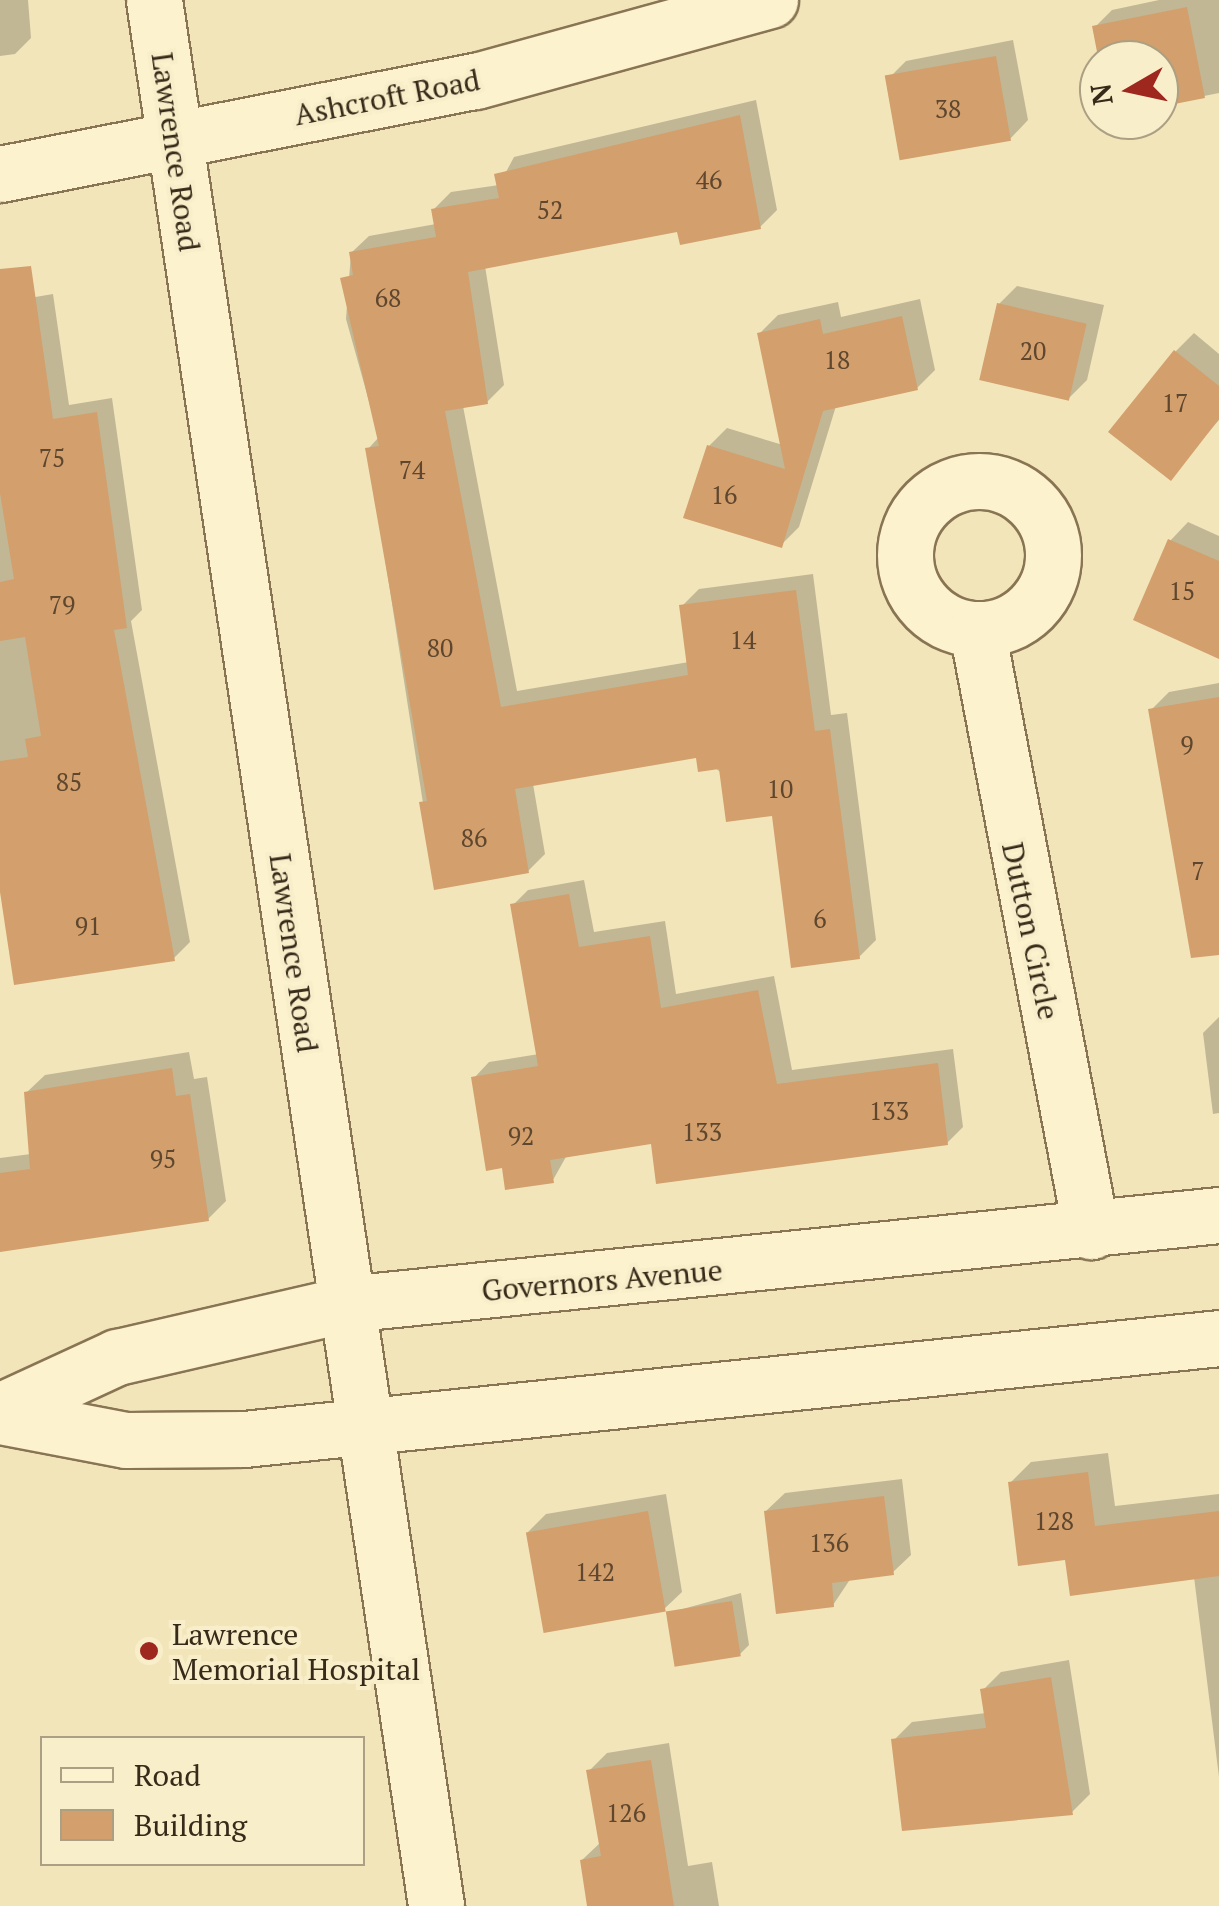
<!DOCTYPE html>
<html>
<head>
<meta charset="utf-8">
<style>
  body { margin:0 }
  #map { position:relative; width:1219px; height:1906px; overflow:hidden; background:#f2e5ba; font-family:"PT Serif",serif }
  div>[style] { position:absolute }
  .shadow>* { inset:0; background:#0003 }
  .building>* { inset:0; background:#d39f6c; transform-origin:0 0 }
  .roads { filter:drop-shadow(2px 0 #897453) drop-shadow(-2px 0 #897453) drop-shadow(0 2px #897453) drop-shadow(0 -2px #897453) }
  .minor>* { height:55px; margin:-27.5px; padding:0 27.5px; transform-origin:27.5px; border-radius:27.5px; background:#fcf2cd }
  .minor>.ring { margin:-27.5px; padding:0; box-sizing:content-box; background:none; border:55px solid #fcf2cd; border-radius:50% }
  .dots>* { width:28px; height:28px; translate:-50% -50%; box-sizing:border-box; border:5px solid #f8efca; border-radius:50% }
  span { translate:-50% -50%; white-space:nowrap; text-align:center; line-height:1.15; -webkit-text-stroke:8px #f8efca; paint-order:stroke }
  .number-label { font-size:25px; color:#5e472e }
  .number-label span { -webkit-text-stroke-width:0 }
  .street-label { font-size:30px; color:#372a19 }
  .poi-label { font-size:30px; color:#372a19 }
  .left { translate:0 -50%; text-align:left }
  .legend { position:absolute; left:40px; top:1736px; width:325px; height:130px; box-sizing:border-box; background:#f8efca; border:2px solid #aba083; margin:0; padding:12px 18px; list-style:none; font-size:30px; color:#372a19 }
  .legend li { display:flex; align-items:center; gap:20px; height:50px }
  .legend b { width:50px; border:2px solid #aba083 }
  .north { position:absolute; left:1079px; top:40px; width:100px; height:100px; box-sizing:border-box; background:#f8efca; border:2px solid #aba083; border-radius:50%; rotate:261deg; font-size:28px; font-weight:700; line-height:40px; text-align:center; color:#372a19 }
  .north::after { content:''; display:block; margin:auto; width:35px; height:45px; background:#9e271e; clip-path:polygon(50% 0,100% 100%,50% 72%,0 100%) }
</style>
</head>
<body>
<div id="map">
  <div class="shadow">
    <div style="clip-path:polygon(0 0,28px 0,31px 38px,15px 54px,0 56px)"></div>
    <div style="clip-path:polygon(1159px 0,1219px 0,1219px 93px,1159px 105px,1159px 60px,1095px 27px,1112px 10px)"></div>
    <div style="clip-path:polygon(1013px 40px,1028px 120px,1010px 139px,888px 79px,906px 61px)"></div>
    <div style="clip-path:polygon(756px 100px,777px 210px,760px 227px,679px 229px,485px 266px,504px 385px,487px 402px,463px 406px,517px 691px,689px 662px,682px 606px,699px 589px,813px 574px,831px 715px,847px 713px,876px 940px,859px 957px,774px 813px,698px 755px,533px 784px,545px 854px,528px 871px,436px 887px,368px 449px,379px 437px,346px 319px,351px 253px,369px 236px,436px 224px,434px 209px,451px 192px,499px 185px,514px 157px)"></div>
    <div style="clip-path:polygon(1017px 286px,1104px 305px,1087px 380px,1069px 398px,999px 304px)"></div>
    <div style="clip-path:polygon(53px 294px,69px 405px,112px 398px,142px 610px,131px 621px,190px 942px,174px 958px,0 864px,0 303px)"></div>
    <div style="clip-path:polygon(920px 299px,935px 370px,917px 388px,836px 406px,799px 527px,781px 545px,709px 446px,727px 428px,783px 445px,759px 334px,778px 315px,838px 302px,841px 317px)"></div>
    <div style="clip-path:polygon(1194px 333px,1219px 354px,1219px 420px,1170px 477px,1176px 351px)"></div>
    <div style="clip-path:polygon(1188px 522px,1219px 536px,1219px 656px,1170px 541px)"></div>
    <div style="clip-path:polygon(1219px 683px,1219px 907px,1151px 710px,1169px 692px)"></div>
    <div style="clip-path:polygon(584px 880px,594px 932px,665px 921px,676px 994px,774px 976px,792px 1070px,953px 1049px,963px 1127px,947px 1143px,653px 1141px,567px 1155px,553px 1180px,504px 1166px,474px 1078px,489px 1062px,539px 1054px,513px 905px,528px 890px)"></div>
    <div style="clip-path:polygon(1219px 1017px,1219px 1113px,1213px 1114px,1203px 1033px)"></div>
    <div style="clip-path:polygon(189px 1052px,194px 1079px,207px 1077px,226px 1201px,208px 1219px,0 1246px,0 1158px,31px 1154px,26px 1093px,45px 1075px)"></div>
    <div style="clip-path:polygon(1108px 1453px,1115px 1506px,1219px 1494px,1219px 1777px,1194px 1577px,1067px 1558px,1011px 1482px,1031px 1462px)"></div>
    <div style="clip-path:polygon(902px 1479px,911px 1555px,892px 1573px,851px 1578px,833px 1605px,766px 1511px,785px 1493px)"></div>
    <div style="clip-path:polygon(666px 1494px,682px 1592px,663px 1610px,528px 1532px,546px 1514px)"></div>
    <div style="clip-path:polygon(741px 1593px,749px 1645px,740px 1654px,668px 1613px)"></div>
    <div style="clip-path:polygon(1069px 1660px,1090px 1794px,1072px 1812px,894px 1740px,912px 1722px,986px 1713px,983px 1690px,1001px 1672px)"></div>
    <div style="clip-path:polygon(669px 1743px,688px 1866px,712px 1862px,719px 1906px,590px 1906px,582px 1860px,601px 1842px,589px 1771px,607px 1753px)"></div>
  </div>
  <div class="building">
    <div style="clip-path:polygon(1187px 7px,1205px 98px,1159px 107px,1159px 60px,1099px 62px,1092px 26px)"></div>
    <div style="left:996px;top:56px;width:86px;height:113px;rotate:80deg"></div>
    <div style="clip-path:polygon(740px 115px,761px 229px,680px 245px,677px 232px,468px 272px,488px 404px,445px 411px,501px 707px,688px 675px,679px 605px,796px 590px,815px 731px,830px 729px,860px 959px,791px 968px,772px 816px,726px 822px,719px 769px,698px 772px,696px 758px,515px 789px,529px 873px,434px 890px,419px 802px,427px 801px,365px 448px,379px 446px,340px 278px,353px 275px,349px 252px,436px 237px,431px 209px,499px 198px,494px 174px)"></div>
    <div style="clip-path:polygon(31px 266px,53px 419px,97px 412px,127px 628px,114px 630px,175px 961px,14px 985px,0 892px,0 761px,28px 757px,25px 739px,41px 736px,25px 637px,0 641px,0 582px,14px 579px,0 493px,0 269px)"></div>
    <div style="left:997px;top:303px;width:92px;height:79px;rotate:13deg"></div>
    <div style="clip-path:polygon(902px 316px,918px 390px,823px 411px,782px 548px,683px 518px,707px 445px,785px 469px,757px 333px,820px 319px,823px 334px)"></div>
    <div style="clip-path:polygon(1174px 350px,1219px 386px,1219px 419px,1171px 481px,1108px 432px)"></div>
    <div style="clip-path:polygon(1168px 539px,1219px 561px,1219px 659px,1133px 620px)"></div>
    <div style="clip-path:polygon(1219px 697px,1219px 955px,1191px 958px,1148px 709px)"></div>
    <div style="clip-path:polygon(569px 894px,579px 947px,650px 936px,661px 1008px,758px 990px,777px 1084px,938px 1063px,948px 1145px,656px 1184px,651px 1144px,550px 1160px,554px 1183px,505px 1190px,502px 1168px,486px 1171px,471px 1077px,538px 1066px,510px 904px)"></div>
    <div style="clip-path:polygon(172px 1068px,176px 1096px,190px 1094px,209px 1221px,0 1252px,0 1173px,30px 1169px,24px 1092px)"></div>
    <div style="clip-path:polygon(1088px 1472px,1095px 1526px,1219px 1511px,1219px 1576px,1070px 1596px,1065px 1560px,1018px 1566px,1008px 1482px)"></div>
    <div style="clip-path:polygon(884px 1496px,894px 1575px,832px 1583px,834px 1607px,776px 1614px,764px 1511px)"></div>
    <div style="left:648px;top:1511px;width:102px;height:124px;rotate:80deg"></div>
    <div style="left:732px;top:1601px;width:56px;height:67px;rotate:81deg"></div>
    <div style="clip-path:polygon(1051px 1677px,1073px 1815px,902px 1831px,891px 1739px,986px 1728px,980px 1689px)"></div>
    <div style="clip-path:polygon(651px 1760px,674px 1906px,587px 1906px,580px 1860px,601px 1856px,586px 1770px)"></div>
  </div>
  <div class="roads">
    <div class="minor">
      <div style="left:154px;top:0;width:1927px;rotate:81.58deg"></div>
      <div style="left:0;top:174px;width:485px;rotate:-11.1deg"></div>
      <div style="left:476px;top:81px;width:305px;rotate:-15.4deg"></div>
      <div class="ring" style="left:905px;top:481px;width:93px;height:93px"></div>
      <div style="left:977px;top:630px;width:612px;rotate:79.26deg"></div>
      <div style="left:0;top:1411px;width:129px;rotate:-24.8deg"></div>
      <div style="left:117px;top:1357px;width:235px;rotate:-13deg"></div>
      <div style="left:346px;top:1304px;width:878px;rotate:-5.82deg"></div>
      <div style="left:0;top:1416px;width:128px;rotate:10.8deg"></div>
      <div style="left:126px;top:1440px;width:118px;rotate:-0.5deg"></div>
      <div style="left:244px;top:1439px;width:980px;rotate:-5.91deg"></div>
    </div>
  </div>
  <div class="dots">
    <div style="left:149px;top:1651px;background:#9e271e"></div>
  </div>
  <div class="number-label">
    <span style="left:948px;top:109px">38</span>
    <span style="left:709px;top:180px">46</span>
    <span style="left:550px;top:210px">52</span>
    <span style="left:388px;top:298px">68</span>
    <span style="left:1033px;top:351px">20</span>
    <span style="left:837px;top:360px">18</span>
    <span style="left:1175px;top:403px">17</span>
    <span style="left:52px;top:458px">75</span>
    <span style="left:412px;top:470px">74</span>
    <span style="left:724px;top:495px">16</span>
    <span style="left:1182px;top:591px">15</span>
    <span style="left:62px;top:605px">79</span>
    <span style="left:743px;top:640px">14</span>
    <span style="left:440px;top:648px">80</span>
    <span style="left:1187px;top:745px">9</span>
    <span style="left:69px;top:782px">85</span>
    <span style="left:780px;top:789px">10</span>
    <span style="left:474px;top:838px">86</span>
    <span style="left:1198px;top:871px">7</span>
    <span style="left:820px;top:919px">6</span>
    <span style="left:88px;top:926px">91</span>
    <span style="left:889px;top:1111px">133</span>
    <span style="left:702px;top:1132px">133</span>
    <span style="left:521px;top:1136px">92</span>
    <span style="left:163px;top:1159px">95</span>
    <span style="left:1054px;top:1521px">128</span>
    <span style="left:829px;top:1543px">136</span>
    <span style="left:595px;top:1572px">142</span>
    <span style="left:626px;top:1813px">126</span>
  </div>
  <div class="street-label">
    <span style="left:387px;top:97px;rotate:-11deg">Ashcroft Road</span>
    <span style="left:176px;top:152px;rotate:82deg">Lawrence Road</span>
    <span style="left:1031px;top:931px;rotate:78deg">Dutton Circle</span>
    <span style="left:294px;top:953px;rotate:82deg">Lawrence Road</span>
    <span style="left:602px;top:1280px;rotate:-5deg">Governors Avenue</span>
  </div>
  <div class="poi-label">
    <span class="left" style="left:172px;top:1651px">Lawrence<br>Memorial Hospital</span>
  </div>
  <ul class="legend">
  <li><b style="height:12px;background:#fcf2cd"></b>Road</li>
  <li><b style="height:28px;background:#d39f6c"></b>Building</li>
  </ul>
  <div class="north">N</div>
</div>
</body>
</html>
